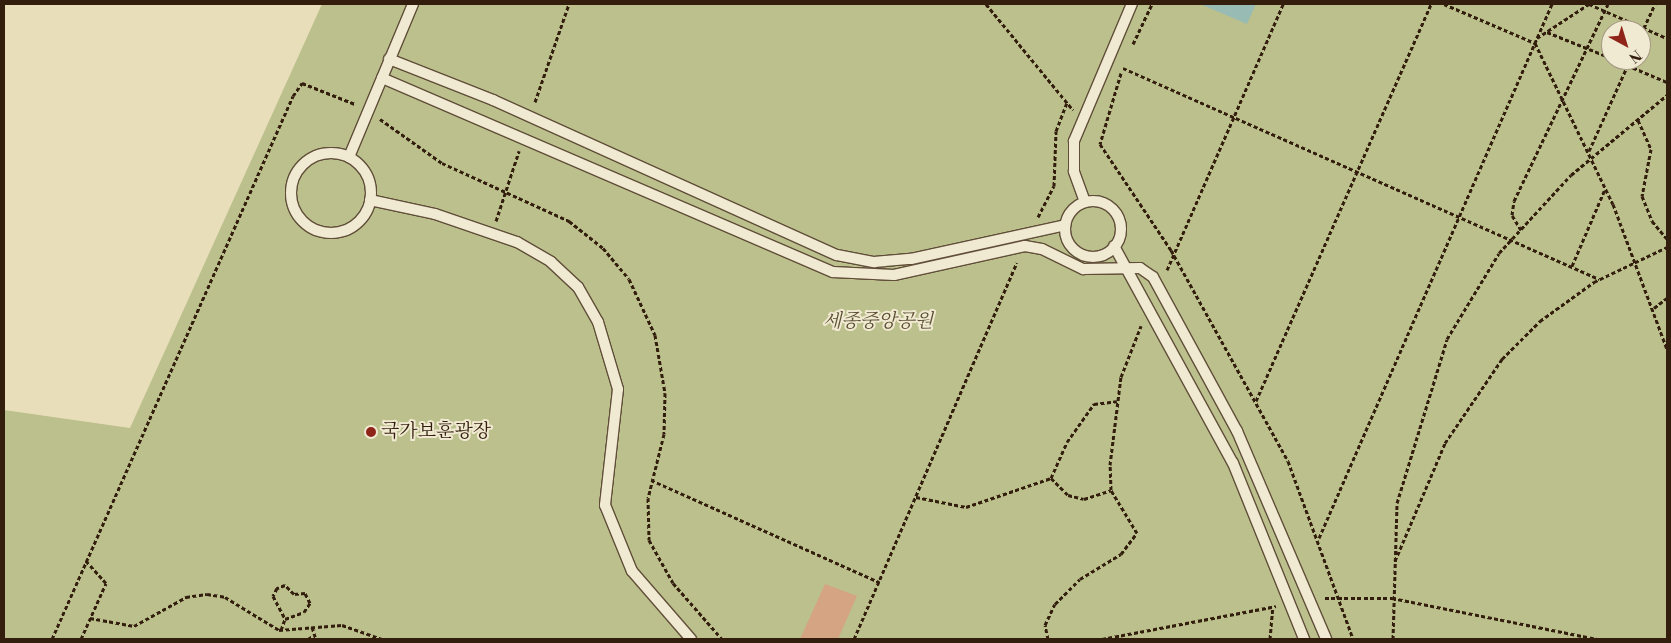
<!DOCTYPE html>
<html>
<head>
<meta charset="utf-8">
<style>
  body { margin:0 }
  #map { position:relative; width:1671px; height:643px; overflow:hidden; background:#e9deba; font-family:"Libre Bodoni","Noto Serif KR",serif }
  div>[style] { position:absolute }
  .green>* { inset:0; background:#bbc08c }
  .water>* { inset:0; background:#98bbb4 }
  .building>* { inset:0; background:#d5a483 }
  .path>* { height:3px; margin-top:-1.5px; transform-origin:0; background:repeating-linear-gradient(90deg,#331e0e 0 4px,transparent 0 6.5px) }
  .roads { filter:drop-shadow(1px 0 #604e39) drop-shadow(-1px 0 #604e39) drop-shadow(0 1px #604e39) drop-shadow(0 -1px #604e39) }
  .lane>* { height:10px; margin:-5px; padding:0 5px; transform-origin:5px; border-radius:5px; background:#f1ead2 }
  .lane>.ring { margin:-5px; padding:0; box-sizing:content-box; background:none; border:10px solid #f1ead2; border-radius:50% }
  .dots>* { width:14px; height:14px; translate:-50% -50%; box-sizing:border-box; border:2px solid #f1ead2; border-radius:50% }
  span { translate:-50% -50%; white-space:nowrap; text-align:center; line-height:1.15; -webkit-text-stroke:4px #f1ead2; paint-order:stroke }
  .park-label { font-size:19px; color:#5c4f34; font-style:italic }
  .poi-label { font-size:19px; color:#331e0e }
  .left { translate:0 -50%; text-align:left }
  .frame { position:absolute; inset:0; border:5px solid #331e0e; pointer-events:none }
  .north { position:absolute; left:1601px; top:20px; width:50px; height:50px; box-sizing:border-box; background:#f1ead2; border:1px solid #a59884; border-radius:50%; rotate:141deg; font-size:14px; font-weight:700; line-height:20px; text-align:center; color:#331e0e }
  .north::after { content:''; display:block; margin:auto; width:18px; height:22px; background:#8f2418; clip-path:polygon(50% 0,100% 100%,50% 72%,0 100%) }
</style>
</head>
<body>
<div id="map">
  <div class="green">
    <div style="clip-path:polygon(evenodd,322px 4px,1667px 4px,1667px 639px,4px 639px,4px 410px,130px 428px,322px 4px,1611px 30px,1641px 30px,1641px 60px,1611px 60px,1611px 30px)"></div>
  </div>
  <div class="water">
    <div style="clip-path:polygon(1200px 4px,1256px 4px,1247px 24px)"></div>
  </div>
  <div class="building">
    <div style="clip-path:polygon(825px 584px,857px 596px,838px 639px,800px 639px)"></div>
  </div>
  <div class="path">
    <div style="left:986px;top:4px;width:137px;rotate:50.6deg"></div>
    <div style="left:1444px;top:4px;width:99px;rotate:23.2deg"></div>
    <div style="left:1535px;top:43px;width:179px;rotate:64.2deg"></div>
    <div style="left:1613px;top:204px;width:155px;rotate:69.6deg"></div>
    <div style="left:1589px;top:4px;width:85px;rotate:23.6deg"></div>
    <div style="left:1547px;top:32px;width:69px;rotate:22.1deg"></div>
    <div style="left:1641px;top:34px;width:33px;rotate:-65deg"></div>
    <div style="left:1537px;top:38px;width:62px;rotate:-33.2deg"></div>
    <div style="left:1133px;top:44px;width:44px;rotate:-64.6deg"></div>
    <div style="left:1615px;top:60px;width:56px;rotate:22.9deg"></div>
    <div style="left:1123px;top:68px;width:521px;rotate:23.91deg"></div>
    <div style="left:1121px;top:73px;width:74px;rotate:106.5deg"></div>
    <div style="left:1100px;top:144px;width:128px;rotate:56.2deg"></div>
    <div style="left:1171px;top:250px;width:241px;rotate:61deg"></div>
    <div style="left:1288px;top:461px;width:189px;rotate:69.9deg"></div>
    <div style="left:535px;top:102px;width:104px;rotate:-70.9deg"></div>
    <div style="left:380px;top:119px;width:76px;rotate:35.4deg"></div>
    <div style="left:442px;top:163px;width:140px;rotate:24.5deg"></div>
    <div style="left:569px;top:221px;width:43px;rotate:38.5deg"></div>
    <div style="left:603px;top:248px;width:40px;rotate:50deg"></div>
    <div style="left:629px;top:279px;width:62px;rotate:65.1deg"></div>
    <div style="left:655px;top:335px;width:59px;rotate:80.2deg"></div>
    <div style="left:665px;top:393px;width:41px;rotate:91.4deg"></div>
    <div style="left:664px;top:434px;width:66px;rotate:104deg"></div>
    <div style="left:648px;top:498px;width:42px;rotate:88.6deg"></div>
    <div style="left:649px;top:540px;width:49px;rotate:60.8deg"></div>
    <div style="left:673px;top:583px;width:74px;rotate:48.8deg"></div>
    <div style="left:1638px;top:120px;width:32px;rotate:66deg"></div>
    <div style="left:1651px;top:149px;width:48px;rotate:100.8deg"></div>
    <div style="left:1642px;top:196px;width:27px;rotate:68deg"></div>
    <div style="left:1652px;top:221px;width:23px;rotate:50deg"></div>
    <div style="left:1589px;top:151px;width:100px;rotate:-65.7deg"></div>
    <div style="left:1038px;top:217px;width:35px;rotate:-63deg"></div>
    <div style="left:1054px;top:186px;width:55px;rotate:-87.9deg"></div>
    <div style="left:1056px;top:131px;width:30px;rotate:-69deg"></div>
    <div style="left:496px;top:221px;width:74px;rotate:-71.8deg"></div>
    <div style="left:1521px;top:230px;width:17px;rotate:-121deg"></div>
    <div style="left:1512px;top:215px;width:14px;rotate:-82deg"></div>
    <div style="left:1514px;top:201px;width:218px;rotate:-64.5deg"></div>
    <div style="left:1572px;top:266px;width:84px;rotate:-66.8deg"></div>
    <div style="left:1167px;top:270px;width:290px;rotate:-66.4deg"></div>
    <div style="left:1654px;top:308px;width:16px;rotate:-38deg"></div>
    <div style="left:1256px;top:401px;width:434px;rotate:-66.2deg"></div>
    <div style="left:1051px;top:478px;width:24px;rotate:45deg"></div>
    <div style="left:1068px;top:495px;width:16px;rotate:14deg"></div>
    <div style="left:1084px;top:499px;width:28px;rotate:-18deg"></div>
    <div style="left:651px;top:480px;width:250px;rotate:24.1deg"></div>
    <div style="left:916px;top:497px;width:51px;rotate:11.3deg"></div>
    <div style="left:966px;top:507px;width:90px;rotate:-18.8deg"></div>
    <div style="left:1051px;top:478px;width:39px;rotate:-66deg"></div>
    <div style="left:1067px;top:442px;width:47px;rotate:-54.6deg"></div>
    <div style="left:1094px;top:404px;width:23px;rotate:-7deg"></div>
    <div style="left:1319px;top:538px;width:583px;rotate:-66.43deg"></div>
    <div style="left:1395px;top:561px;width:128px;rotate:-67deg"></div>
    <div style="left:1445px;top:443px;width:102px;rotate:-55.8deg"></div>
    <div style="left:1502px;top:359px;width:54px;rotate:-45deg"></div>
    <div style="left:1540px;top:321px;width:67px;rotate:-35.8deg"></div>
    <div style="left:1594px;top:282px;width:81px;rotate:-25.6deg"></div>
    <div style="left:1325px;top:598px;width:67px"></div>
    <div style="left:1392px;top:598px;width:209px;rotate:11.3deg"></div>
    <div style="left:90px;top:618px;width:45px;rotate:10.3deg"></div>
    <div style="left:134px;top:626px;width:60px;rotate:-29.1deg"></div>
    <div style="left:186px;top:597px;width:21px;rotate:-8deg"></div>
    <div style="left:207px;top:594px;width:18px;rotate:9deg"></div>
    <div style="left:225px;top:597px;width:63px;rotate:31.4deg"></div>
    <div style="left:279px;top:630px;width:63px;rotate:-4.5deg"></div>
    <div style="left:342px;top:625px;width:42px;rotate:19.3deg"></div>
    <div style="left:312px;top:627px;width:13px;rotate:72deg"></div>
    <div style="left:281px;top:630px;width:12px;rotate:-70deg"></div>
    <div style="left:285px;top:619px;width:20px;rotate:-20deg"></div>
    <div style="left:304px;top:612px;width:11px;rotate:-56deg"></div>
    <div style="left:310px;top:603px;width:11px;rotate:-117deg"></div>
    <div style="left:305px;top:593px;width:11px;rotate:175deg"></div>
    <div style="left:294px;top:594px;width:13px;rotate:-135deg"></div>
    <div style="left:285px;top:585px;width:9px;rotate:159deg"></div>
    <div style="left:277px;top:588px;width:9px;rotate:117deg"></div>
    <div style="left:273px;top:596px;width:26px;rotate:62deg"></div>
    <div style="left:52px;top:639px;width:594px;rotate:-66.07deg"></div>
    <div style="left:293px;top:96px;width:16px;rotate:-55deg"></div>
    <div style="left:302px;top:83px;width:57px;rotate:21.6deg"></div>
    <div style="left:81px;top:639px;width:61px;rotate:-65.9deg"></div>
    <div style="left:106px;top:583px;width:30px;rotate:-132deg"></div>
    <div style="left:308px;top:639px;width:6px;rotate:-31deg"></div>
    <div style="left:854px;top:639px;width:410px;rotate:-66.6deg"></div>
    <div style="left:1048px;top:639px;width:14px;rotate:-102deg"></div>
    <div style="left:1045px;top:625px;width:23px;rotate:-65deg"></div>
    <div style="left:1055px;top:604px;width:35px;rotate:-45deg"></div>
    <div style="left:1080px;top:579px;width:48px;rotate:-31.4deg"></div>
    <div style="left:1121px;top:554px;width:26px;rotate:-53deg"></div>
    <div style="left:1137px;top:533px;width:50px;rotate:-121.2deg"></div>
    <div style="left:1111px;top:490px;width:25px;rotate:-92deg"></div>
    <div style="left:1110px;top:465px;width:89px;rotate:-82.9deg"></div>
    <div style="left:1121px;top:377px;width:55px;rotate:-68.6deg"></div>
    <div style="left:1102px;top:639px;width:177px;rotate:-10.7deg"></div>
    <div style="left:1270px;top:639px;width:32px;rotate:-85deg"></div>
    <div style="left:1393px;top:639px;width:136px;rotate:-88.3deg"></div>
    <div style="left:1397px;top:503px;width:171px;rotate:-73deg"></div>
    <div style="left:1447px;top:339px;width:100px;rotate:-58.8deg"></div>
    <div style="left:1499px;top:253px;width:106px;rotate:-47.3deg"></div>
    <div style="left:1571px;top:175px;width:125px;rotate:-39.8deg"></div>
  </div>
  <div class="roads">
    <div class="lane">
      <div style="left:389px;top:59px;width:112px;rotate:21.5deg"></div>
      <div style="left:493px;top:100px;width:377px;rotate:24.3deg"></div>
      <div style="left:837px;top:255px;width:38px;rotate:11deg"></div>
      <div style="left:874px;top:262px;width:37px;rotate:-5deg"></div>
      <div style="left:911px;top:259px;width:158px;rotate:-12.4deg"></div>
      <div style="left:382px;top:78px;width:491px;rotate:23.3deg"></div>
      <div style="left:833px;top:272px;width:61px;rotate:2.8deg"></div>
      <div style="left:894px;top:275px;width:134px;rotate:-12.5deg"></div>
      <div style="left:1025px;top:246px;width:17px;rotate:10deg"></div>
      <div style="left:1042px;top:249px;width:46px;rotate:26deg"></div>
      <div style="left:1083px;top:269px;width:57px;rotate:-1deg"></div>
      <div style="left:1140px;top:268px;width:16px;rotate:35deg"></div>
      <div style="left:1153px;top:277px;width:175px;rotate:61.4deg"></div>
      <div style="left:1237px;top:431px;width:226px;rotate:66.8deg"></div>
      <div class="ring" style="left:291px;top:153px;width:70px;height:70px"></div>
      <div style="left:349px;top:157px;width:166px;rotate:-67.3deg"></div>
      <div style="left:370px;top:200px;width:66px;rotate:12.2deg"></div>
      <div style="left:435px;top:214px;width:87px;rotate:18.9deg"></div>
      <div style="left:517px;top:242px;width:39px;rotate:30deg"></div>
      <div style="left:551px;top:262px;width:37px;rotate:43deg"></div>
      <div style="left:578px;top:287px;width:40px;rotate:60.3deg"></div>
      <div style="left:598px;top:322px;width:70px;rotate:73.4deg"></div>
      <div style="left:618px;top:389px;width:117px;rotate:96.4deg"></div>
      <div style="left:605px;top:505px;width:71px;rotate:67.8deg"></div>
      <div style="left:632px;top:571px;width:90px;rotate:49.1deg"></div>
      <div class="ring" style="left:1065px;top:201px;width:46px;height:46px"></div>
      <div style="left:1085px;top:202px;width:33px;rotate:-110deg"></div>
      <div style="left:1074px;top:171px;width:30px;rotate:-90deg"></div>
      <div style="left:1074px;top:141px;width:149px;rotate:-67.1deg"></div>
      <div style="left:1114px;top:246px;width:247px;rotate:61.3deg"></div>
      <div style="left:1233px;top:463px;width:190px;rotate:68deg"></div>
    </div>
  </div>
  <div class="dots">
    <div style="left:371px;top:432px;background:#8f2418"></div>
  </div>
  <div class="park-label">
    <span style="left:878px;top:322px">세종중앙공원</span>
  </div>
  <div class="poi-label">
    <span class="left" style="left:381px;top:432px">국가보훈광장</span>
  </div>
  <div class="frame"></div>
  <div class="north">N</div>
</div>
</body>
</html>
